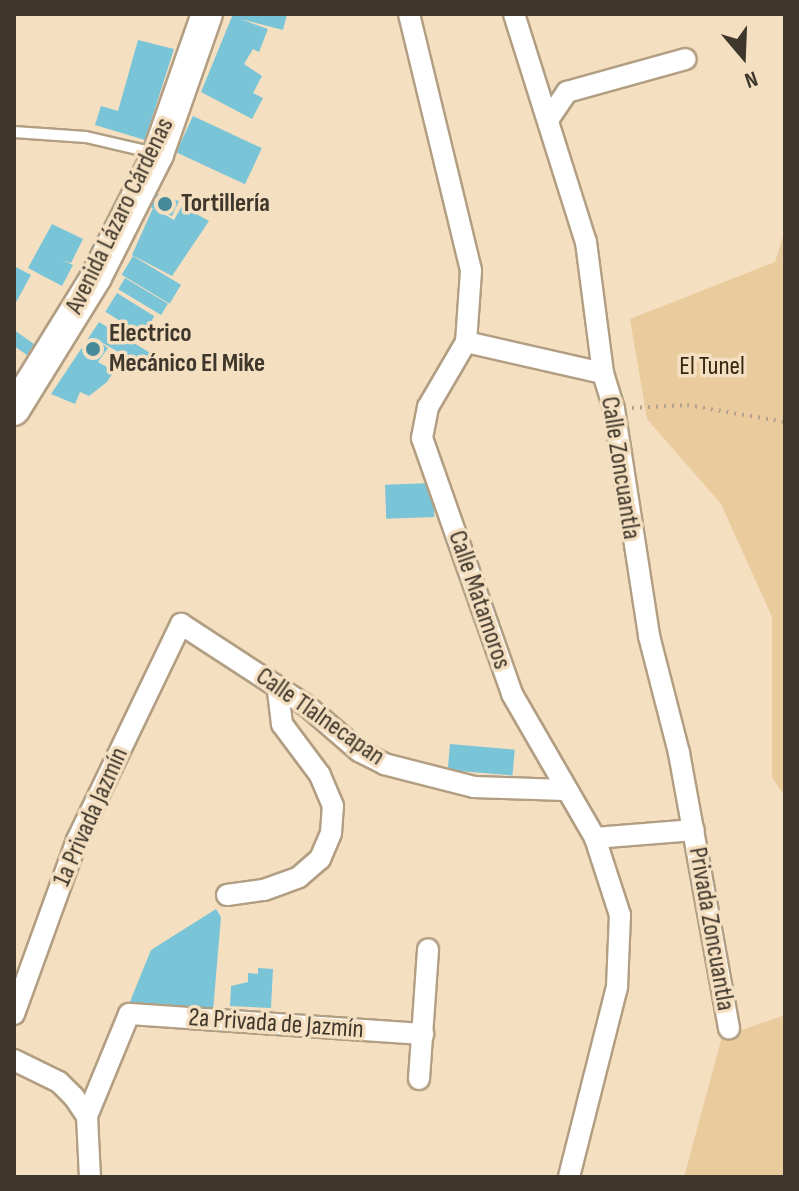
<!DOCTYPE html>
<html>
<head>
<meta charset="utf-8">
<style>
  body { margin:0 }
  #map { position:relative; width:799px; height:1191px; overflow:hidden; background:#f4dfc1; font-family:"Sofia Sans Condensed",sans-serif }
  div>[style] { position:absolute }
  .green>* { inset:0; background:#eacb9d }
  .building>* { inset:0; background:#7ac4d7; transform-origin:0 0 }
  .path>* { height:4px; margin-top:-2px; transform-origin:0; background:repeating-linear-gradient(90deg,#b2a28a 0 2px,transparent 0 8px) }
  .roads { filter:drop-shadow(2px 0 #b29e82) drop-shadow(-2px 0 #b29e82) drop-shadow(0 2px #b29e82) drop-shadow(0 -2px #b29e82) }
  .lane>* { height:10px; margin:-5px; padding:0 5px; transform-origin:5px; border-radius:5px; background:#fff }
  .street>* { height:20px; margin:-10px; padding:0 10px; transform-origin:10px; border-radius:10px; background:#fff }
  .secondary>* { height:30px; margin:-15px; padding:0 15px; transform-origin:15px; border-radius:15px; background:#fff }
  .dots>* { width:22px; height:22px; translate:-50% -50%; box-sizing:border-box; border:4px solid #f4dfc1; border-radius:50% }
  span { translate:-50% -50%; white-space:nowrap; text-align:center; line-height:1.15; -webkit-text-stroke:7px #f4dfc1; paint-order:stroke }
  .poi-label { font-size:26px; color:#3f372b; font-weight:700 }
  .left { translate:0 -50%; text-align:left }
  .street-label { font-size:26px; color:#3f372b }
  .park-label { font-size:26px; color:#372710 }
  .frame { position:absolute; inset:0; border:16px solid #3f372b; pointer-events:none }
  .north { position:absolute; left:703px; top:16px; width:80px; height:80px; -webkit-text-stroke:6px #f4dfc1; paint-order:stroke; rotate:161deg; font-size:22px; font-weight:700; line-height:32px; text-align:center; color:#3f372b }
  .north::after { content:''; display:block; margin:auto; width:28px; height:36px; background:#3f372b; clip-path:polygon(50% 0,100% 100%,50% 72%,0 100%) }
</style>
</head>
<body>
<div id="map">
  <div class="green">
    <div style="clip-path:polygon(785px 230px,785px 797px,772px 777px,772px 617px,721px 504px,647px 419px,630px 319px,775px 262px)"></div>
    <div style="clip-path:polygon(785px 1015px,785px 1177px,684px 1177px,722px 1037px)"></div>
  </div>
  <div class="building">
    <div style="clip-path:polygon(233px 14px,287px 14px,283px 30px,240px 19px,268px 29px,259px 52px,253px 49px,244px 64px,262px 76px,253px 93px,263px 98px,252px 119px,201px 92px)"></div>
    <div style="clip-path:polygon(138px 40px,174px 49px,145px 140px,95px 125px,101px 106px,118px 111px)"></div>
    <div style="left:193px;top:116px;width:76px;height:40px;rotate:25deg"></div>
    <div style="clip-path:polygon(157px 194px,179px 201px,172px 216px,150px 207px)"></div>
    <div style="clip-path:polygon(182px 206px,209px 221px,172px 276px,132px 255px,153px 208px,174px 220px)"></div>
    <div style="clip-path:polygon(52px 224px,83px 239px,71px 263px,62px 260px,73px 265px,62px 286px,28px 268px)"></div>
    <div style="left:133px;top:256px;width:56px;height:22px;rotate:31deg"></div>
    <div style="clip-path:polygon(14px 266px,31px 275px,14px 306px)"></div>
    <div style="left:125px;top:278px;width:50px;height:13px;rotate:31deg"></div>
    <div style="left:117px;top:293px;width:44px;height:22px;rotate:32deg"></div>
    <div style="clip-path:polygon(99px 322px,152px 354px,144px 367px,96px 339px,108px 348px,98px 362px,114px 371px,107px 382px,89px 396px,80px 392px,75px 404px,51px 394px)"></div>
    <div style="clip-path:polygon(14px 330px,34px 344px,27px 355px,14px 346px)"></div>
    <div style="left:433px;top:483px;width:34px;height:48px;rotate:88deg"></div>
    <div style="left:450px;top:744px;width:65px;height:26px;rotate:5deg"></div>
    <div style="clip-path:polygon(216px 909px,221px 917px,213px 1011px,129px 1004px,151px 950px)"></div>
    <div style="clip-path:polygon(258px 968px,273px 969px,271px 1008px,230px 1006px,231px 986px,248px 982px,248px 973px,258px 974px)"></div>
  </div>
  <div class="path">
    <div style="left:632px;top:408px;width:55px;rotate:-3.1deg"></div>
    <div style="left:687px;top:405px;width:99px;rotate:9.8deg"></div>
  </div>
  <div class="roads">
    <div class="lane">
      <div style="left:14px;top:132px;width:72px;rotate:4deg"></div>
      <div style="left:86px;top:137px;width:70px;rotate:13.2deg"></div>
    </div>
    <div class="street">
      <div style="left:409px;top:14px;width:264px;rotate:76.4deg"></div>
      <div style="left:471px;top:271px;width:71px;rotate:94deg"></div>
      <div style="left:466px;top:342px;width:75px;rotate:120.3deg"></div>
      <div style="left:428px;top:407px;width:32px;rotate:101deg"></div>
      <div style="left:422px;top:438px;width:271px;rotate:70.6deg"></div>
      <div style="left:512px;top:694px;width:166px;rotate:60deg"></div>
      <div style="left:595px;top:838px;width:81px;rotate:72deg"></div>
      <div style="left:620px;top:915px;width:72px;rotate:92.4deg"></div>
      <div style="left:617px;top:987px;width:196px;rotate:104.2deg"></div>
      <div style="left:514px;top:14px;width:239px;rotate:72.5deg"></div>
      <div style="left:586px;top:242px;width:132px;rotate:82.6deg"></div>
      <div style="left:603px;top:373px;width:38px;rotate:73deg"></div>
      <div style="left:614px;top:409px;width:230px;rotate:81.2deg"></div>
      <div style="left:649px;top:636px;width:121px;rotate:75.6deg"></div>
      <div style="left:679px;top:753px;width:280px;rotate:79.7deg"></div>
      <div style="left:548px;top:120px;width:34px;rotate:-56deg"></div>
      <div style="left:567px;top:92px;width:123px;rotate:-15.5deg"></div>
      <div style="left:466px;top:342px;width:140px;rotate:12.8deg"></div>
      <div style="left:595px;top:838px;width:99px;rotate:-4.6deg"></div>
      <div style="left:227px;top:895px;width:37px;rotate:-8deg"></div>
      <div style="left:264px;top:890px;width:37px;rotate:-20deg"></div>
      <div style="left:299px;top:877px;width:28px;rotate:-41deg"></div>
      <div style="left:320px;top:859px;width:28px;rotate:-67deg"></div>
      <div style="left:331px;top:833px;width:27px;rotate:-86deg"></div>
      <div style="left:333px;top:806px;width:34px;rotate:-113deg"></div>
      <div style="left:320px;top:775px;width:64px;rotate:-126.7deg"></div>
      <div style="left:282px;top:724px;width:38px;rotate:-97deg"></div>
      <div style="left:14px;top:1014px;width:185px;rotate:-70.1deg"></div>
      <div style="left:77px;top:840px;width:240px;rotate:-64.3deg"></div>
      <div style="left:181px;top:624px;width:150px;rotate:33.1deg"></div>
      <div style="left:307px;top:706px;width:69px;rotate:40.9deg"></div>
      <div style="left:359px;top:751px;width:28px;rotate:27deg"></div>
      <div style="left:384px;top:764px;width:93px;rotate:14.3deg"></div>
      <div style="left:474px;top:787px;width:91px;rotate:1.9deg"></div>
      <div style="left:14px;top:1060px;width:50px;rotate:26.1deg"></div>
      <div style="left:59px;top:1082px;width:21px;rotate:45deg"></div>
      <div style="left:74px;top:1097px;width:23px;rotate:56deg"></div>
      <div style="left:87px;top:1116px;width:61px;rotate:87.2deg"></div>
      <div style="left:419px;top:1079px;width:130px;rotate:-86deg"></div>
      <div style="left:87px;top:1116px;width:110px;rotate:-67.6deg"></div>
      <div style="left:129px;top:1014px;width:295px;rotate:3.9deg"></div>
    </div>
    <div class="secondary">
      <div style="left:14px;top:410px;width:156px;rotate:-58.3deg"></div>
      <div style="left:96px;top:277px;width:138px;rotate:-63.2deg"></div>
      <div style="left:158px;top:154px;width:148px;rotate:-70.7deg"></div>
    </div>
  </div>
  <div class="dots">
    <div style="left:165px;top:204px;background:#478a9a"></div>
    <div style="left:93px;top:349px;background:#478a9a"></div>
  </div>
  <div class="poi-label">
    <span class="left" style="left:181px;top:204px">Tortillería</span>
    <span class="left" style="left:109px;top:349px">Electrico<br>Mecánico El Mike</span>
  </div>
  <div class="street-label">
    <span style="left:120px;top:216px;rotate:-64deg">Avenida Lázaro Cárdenas</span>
    <span style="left:620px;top:468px;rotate:81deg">Calle Zoncuantla</span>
    <span style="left:479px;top:600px;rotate:71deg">Calle Matamoros</span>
    <span style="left:320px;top:717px;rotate:35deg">Calle Tlalnecapan</span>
    <span style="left:91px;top:817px;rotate:-66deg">1a Privada Jazmín</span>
    <span style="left:711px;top:929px;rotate:80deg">Privada Zoncuantla</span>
    <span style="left:276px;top:1024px;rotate:4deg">2a Privada de Jazmín</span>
  </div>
  <div class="park-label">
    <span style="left:712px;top:367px">El Tunel</span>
  </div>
  <div class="frame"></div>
  <div class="north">N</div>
</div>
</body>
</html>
